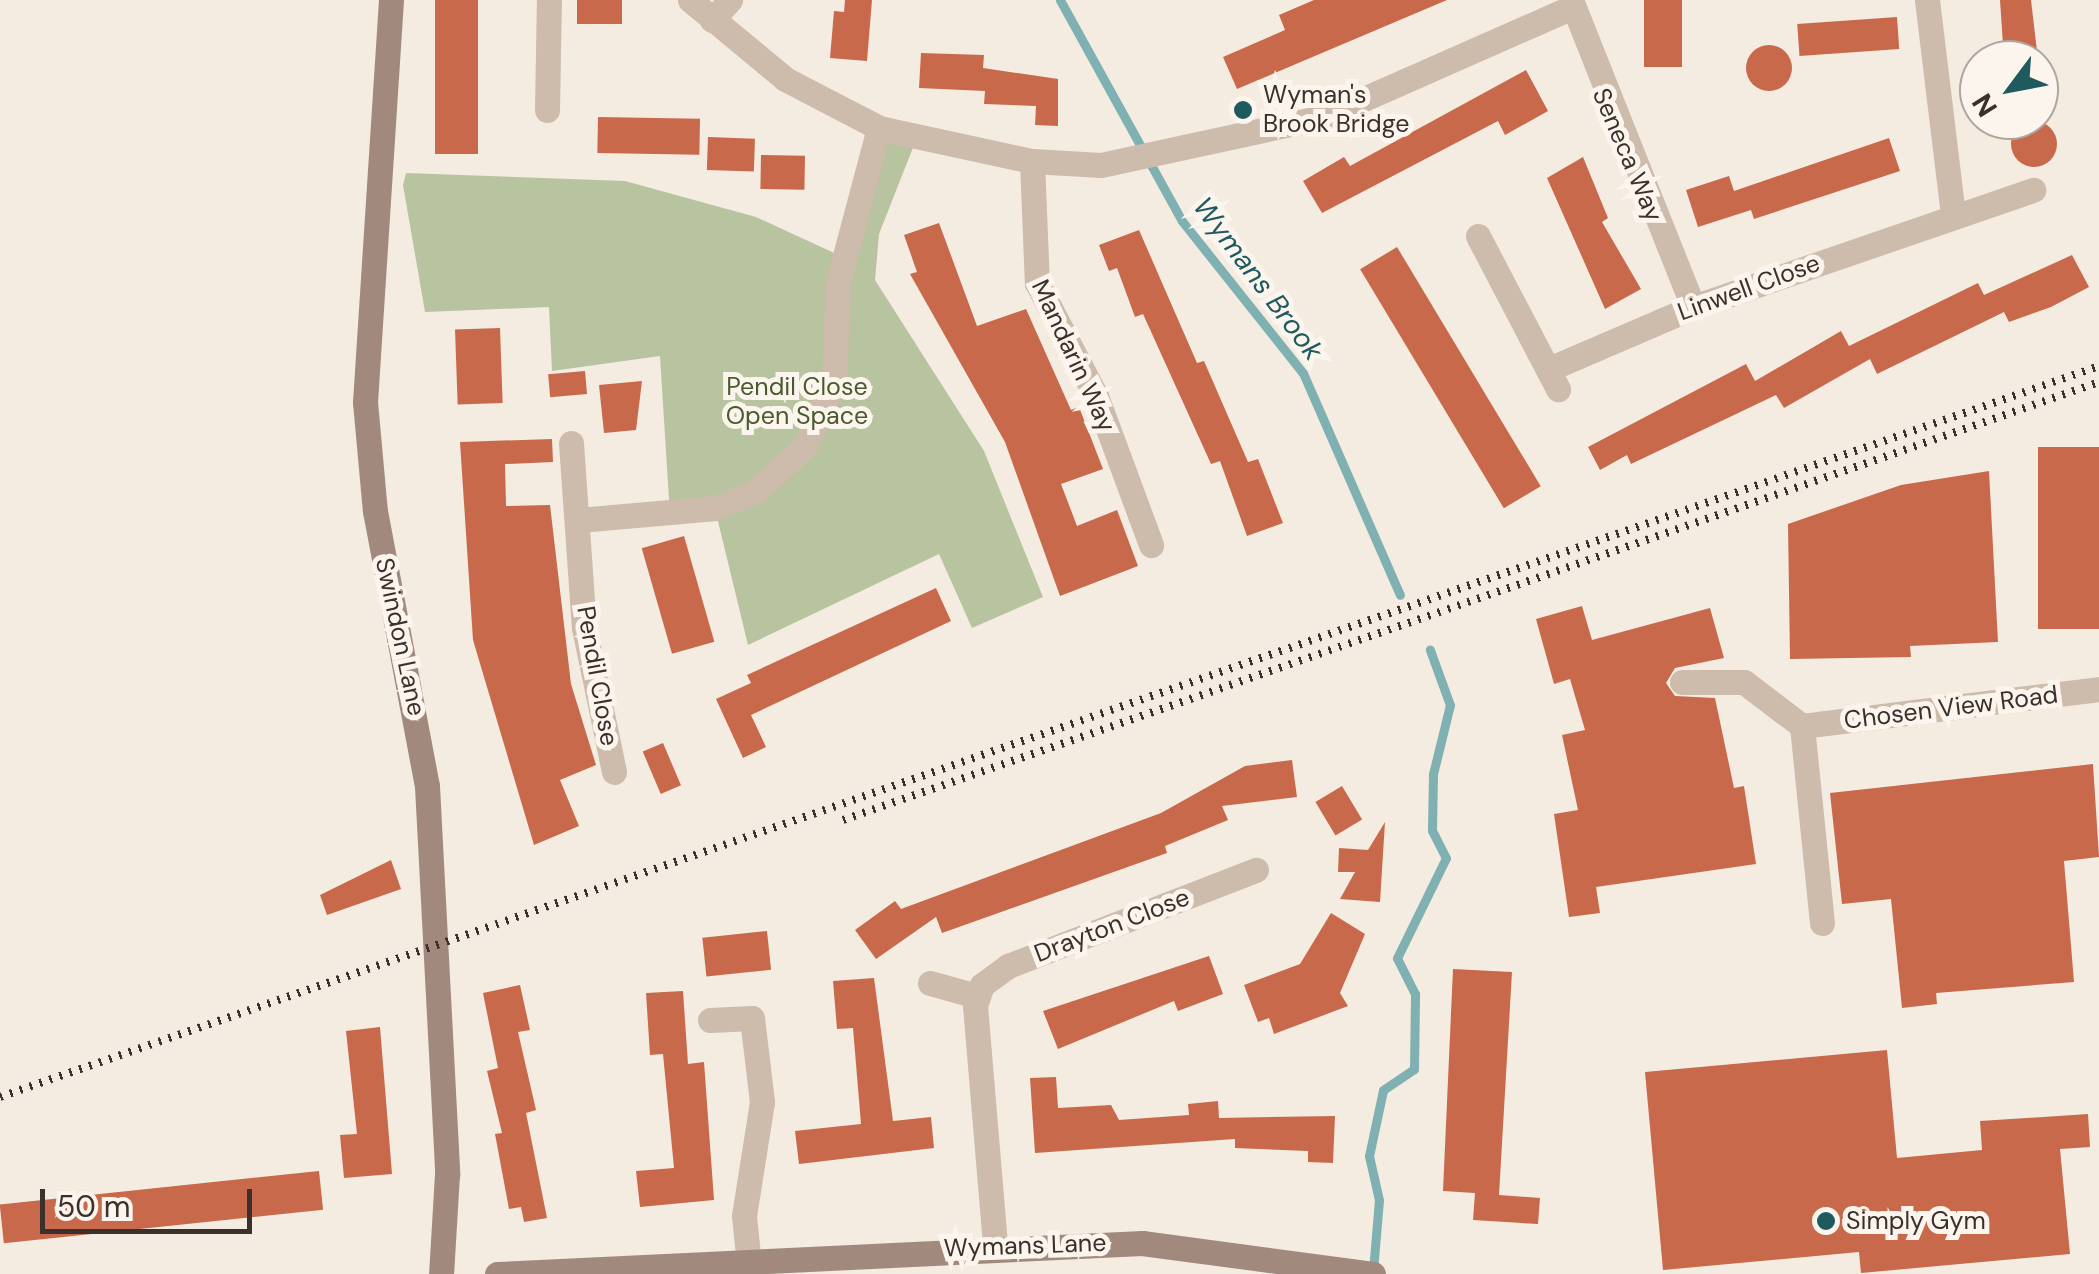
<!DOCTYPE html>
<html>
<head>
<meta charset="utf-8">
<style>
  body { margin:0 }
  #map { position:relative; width:2099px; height:1274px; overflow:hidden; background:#f4ebe1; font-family:"DM Sans",sans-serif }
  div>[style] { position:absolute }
  .green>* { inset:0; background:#b8c4a0 }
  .stream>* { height:9px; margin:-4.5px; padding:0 4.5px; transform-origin:4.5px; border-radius:4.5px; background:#7fb0b2 }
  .building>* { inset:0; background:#c8694b; transform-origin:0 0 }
  .round { border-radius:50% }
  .street>* { height:25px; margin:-12.5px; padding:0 12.5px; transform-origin:12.5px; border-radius:12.5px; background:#cdbbac }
  .secondary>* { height:25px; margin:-12.5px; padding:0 12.5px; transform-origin:12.5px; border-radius:12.5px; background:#a18a7d }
  .rail>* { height:8px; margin-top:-4px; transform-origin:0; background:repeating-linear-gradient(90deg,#3b302b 0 2.5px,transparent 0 10.5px) }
  .dots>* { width:28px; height:28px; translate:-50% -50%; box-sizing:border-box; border:5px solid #fbf5ee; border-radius:50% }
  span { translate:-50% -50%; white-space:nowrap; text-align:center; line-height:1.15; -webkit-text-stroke:10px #fbf5ee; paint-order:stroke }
  .poi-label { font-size:25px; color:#3b302b }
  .left { translate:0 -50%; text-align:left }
  .street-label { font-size:25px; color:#3b302b }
  .park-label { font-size:25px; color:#4a5a2e }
  .water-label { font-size:28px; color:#1f5a5e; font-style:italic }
  .north { position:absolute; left:1959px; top:40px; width:100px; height:100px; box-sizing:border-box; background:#fbf5ee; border:2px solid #aea6a0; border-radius:50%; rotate:238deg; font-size:28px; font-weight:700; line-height:40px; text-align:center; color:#3b302b }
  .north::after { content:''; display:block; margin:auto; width:35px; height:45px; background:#1f5a5e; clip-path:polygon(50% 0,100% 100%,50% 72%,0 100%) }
  .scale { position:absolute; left:40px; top:1189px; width:212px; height:45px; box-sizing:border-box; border:5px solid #3b302b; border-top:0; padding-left:12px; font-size:30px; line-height:35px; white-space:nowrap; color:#3b302b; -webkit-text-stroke:8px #fbf5ee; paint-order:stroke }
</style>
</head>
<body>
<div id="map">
  <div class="green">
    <div style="clip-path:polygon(879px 128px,916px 140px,879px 234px,875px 280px,984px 451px,1043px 597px,972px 628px,939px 554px,748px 645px,715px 509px,670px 515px,660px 356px,552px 371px,549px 307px,425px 312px,403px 185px,406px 173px,625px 181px,756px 217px,843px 257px)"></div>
  </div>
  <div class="stream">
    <div style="left:1060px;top:0;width:252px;rotate:61.1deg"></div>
    <div style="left:1182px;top:221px;width:194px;rotate:51.5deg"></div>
    <div style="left:1303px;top:373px;width:242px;rotate:66.4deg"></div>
    <div style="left:1373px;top:1271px;width:71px;rotate:-85.2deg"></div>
    <div style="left:1379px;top:1200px;width:45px;rotate:-102.8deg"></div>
    <div style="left:1369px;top:1156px;width:67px;rotate:-78deg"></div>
    <div style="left:1383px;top:1090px;width:37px;rotate:-34deg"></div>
    <div style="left:1414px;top:1069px;width:75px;rotate:-89.2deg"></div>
    <div style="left:1415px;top:994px;width:40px;rotate:-116.6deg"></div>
    <div style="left:1397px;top:958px;width:111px;rotate:-63.9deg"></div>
    <div style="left:1446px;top:858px;width:31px;rotate:-117deg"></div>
    <div style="left:1432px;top:830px;width:56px;rotate:-89deg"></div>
    <div style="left:1433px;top:774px;width:71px;rotate:-76.2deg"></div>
    <div style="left:1450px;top:705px;width:59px;rotate:-110deg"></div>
  </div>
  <div class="building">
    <div style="left:435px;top:0;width:43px;height:154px"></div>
    <div style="left:577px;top:0;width:45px;height:24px"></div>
    <div style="clip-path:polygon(845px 0,872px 0,867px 61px,830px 58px,834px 11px,844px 12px)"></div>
    <div style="clip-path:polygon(1314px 0,1447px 0,1237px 89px,1223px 57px,1285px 30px,1279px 15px)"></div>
    <div style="left:1644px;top:0;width:38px;height:67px"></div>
    <div style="clip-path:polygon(2000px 0,2031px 0,2038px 60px,2004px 60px)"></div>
    <div style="left:1897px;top:17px;width:32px;height:100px;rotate:86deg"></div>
    <div class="round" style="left:1746px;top:45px;width:46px;height:46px"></div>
    <div style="clip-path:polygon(921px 53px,984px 55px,983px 68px,1058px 79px,1058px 126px,1035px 125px,1036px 106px,984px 104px,985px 91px,919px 88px)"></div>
    <div style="clip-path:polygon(1526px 70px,1548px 111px,1505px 135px,1498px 121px,1322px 213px,1303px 181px,1344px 157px,1350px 166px)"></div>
    <div style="left:598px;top:117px;width:102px;height:36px;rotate:1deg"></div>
    <div class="round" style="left:2011px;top:121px;width:46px;height:46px"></div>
    <div style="left:708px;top:137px;width:47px;height:33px;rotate:2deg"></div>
    <div style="clip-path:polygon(1889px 138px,1900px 171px,1754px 219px,1751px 210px,1698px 227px,1686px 190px,1729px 176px,1734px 191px)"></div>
    <div style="left:761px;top:155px;width:44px;height:34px;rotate:1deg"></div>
    <div style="clip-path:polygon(1583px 157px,1608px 218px,1602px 222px,1641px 289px,1605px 309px,1547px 178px)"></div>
    <div style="clip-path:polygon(939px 223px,977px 326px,1026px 309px,1071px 410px,1079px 407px,1103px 469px,1061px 484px,1077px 526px,1117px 510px,1138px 566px,1060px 596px,1005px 442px,910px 274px,917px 272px,904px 235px)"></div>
    <div style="clip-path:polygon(1139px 230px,1197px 363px,1204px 361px,1248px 462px,1258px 459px,1283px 523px,1247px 536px,1220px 461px,1211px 464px,1143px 314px,1135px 317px,1117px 268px,1109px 271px,1099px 245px)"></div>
    <div style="left:1397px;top:247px;width:279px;height:43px;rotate:59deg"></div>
    <div style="clip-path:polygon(2072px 255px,2089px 287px,2051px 307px,2009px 322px,2004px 312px,1877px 374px,1870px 359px,1784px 408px,1776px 395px,1631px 464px,1627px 455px,1600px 470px,1588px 447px,1746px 364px,1755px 381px,1841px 331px,1849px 346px,1978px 283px,1984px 295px)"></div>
    <div style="left:500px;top:328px;width:75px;height:45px;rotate:88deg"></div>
    <div style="left:585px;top:371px;width:23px;height:37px;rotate:85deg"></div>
    <div style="clip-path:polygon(642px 381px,636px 430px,604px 433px,599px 385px)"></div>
    <div style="clip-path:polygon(552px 439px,553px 462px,505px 464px,506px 506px,550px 505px,571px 684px,596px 765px,560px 780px,579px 826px,534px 845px,473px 640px,460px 442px)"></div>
    <div style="left:2099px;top:447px;width:182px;height:61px;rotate:90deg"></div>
    <div style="clip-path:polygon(1989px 471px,1998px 642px,1910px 646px,1911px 657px,1790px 659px,1788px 524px,1901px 485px)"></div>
    <div style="left:684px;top:536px;width:110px;height:44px;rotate:74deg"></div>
    <div style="clip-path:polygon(936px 588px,951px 621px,751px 715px,766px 747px,743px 758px,716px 699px,751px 683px,747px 675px)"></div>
    <div style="clip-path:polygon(1582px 606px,1592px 640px,1710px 608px,1724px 658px,1675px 668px,1666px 683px,1675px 696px,1715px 698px,1734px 788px,1744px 786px,1756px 864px,1596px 887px,1600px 913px,1569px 917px,1554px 814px,1578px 810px,1562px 735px,1585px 730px,1570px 679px,1554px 684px,1536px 619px)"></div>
    <div style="left:663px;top:743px;width:46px;height:22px;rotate:67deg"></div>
    <div style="clip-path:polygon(1292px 760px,1297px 797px,1222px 806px,1228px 820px,1165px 846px,1167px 853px,942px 933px,936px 917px,876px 959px,855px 930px,895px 901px,901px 909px,1161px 813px,1245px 766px)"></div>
    <div style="clip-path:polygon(2093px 764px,2099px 857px,2064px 861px,2074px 982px,1936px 993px,1937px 1004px,1902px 1008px,1891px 899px,1842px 904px,1830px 793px)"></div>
    <div style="left:1342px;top:786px;width:39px;height:31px;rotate:59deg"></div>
    <div style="clip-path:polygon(1385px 822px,1380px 902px,1340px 899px,1355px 872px,1338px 872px,1339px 848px,1368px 850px)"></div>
    <div style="clip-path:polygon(391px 860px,401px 889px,327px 915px,320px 895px)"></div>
    <div style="clip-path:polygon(1331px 913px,1365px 934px,1340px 993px,1348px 1006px,1274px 1034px,1269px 1018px,1258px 1022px,1244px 985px,1300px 964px)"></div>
    <div style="left:767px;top:931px;width:39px;height:65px;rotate:84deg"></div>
    <div style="clip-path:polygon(1209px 956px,1223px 994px,1178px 1011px,1174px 1001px,1058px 1049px,1043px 1011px)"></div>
    <div style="clip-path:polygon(1453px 969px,1512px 972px,1499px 1195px,1540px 1198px,1538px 1224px,1473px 1220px,1475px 1193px,1443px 1191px)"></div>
    <div style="clip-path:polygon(874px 978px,893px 1121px,931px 1117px,934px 1148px,799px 1164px,795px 1131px,861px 1124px,853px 1028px,837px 1029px,833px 981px)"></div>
    <div style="clip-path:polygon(520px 985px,530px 1030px,518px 1032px,536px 1110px,526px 1113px,547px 1218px,524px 1222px,521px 1207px,509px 1209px,495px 1134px,502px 1133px,487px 1071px,498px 1068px,483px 993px)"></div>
    <div style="clip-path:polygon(683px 991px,688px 1064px,704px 1062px,714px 1200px,640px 1207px,636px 1171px,674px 1168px,663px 1054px,650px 1055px,646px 993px)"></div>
    <div style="clip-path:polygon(380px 1027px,392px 1174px,344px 1178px,340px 1135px,357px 1134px,346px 1031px)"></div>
    <div style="clip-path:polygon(1887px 1050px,1897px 1158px,1982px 1150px,1980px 1121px,2088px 1114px,2090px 1147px,2060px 1149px,2070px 1254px,1861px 1273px,1859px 1252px,1663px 1270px,1645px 1072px)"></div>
    <div style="clip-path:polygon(1056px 1077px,1058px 1108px,1111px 1105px,1119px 1120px,1189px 1115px,1188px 1104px,1218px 1101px,1219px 1118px,1335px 1116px,1333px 1163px,1308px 1162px,1308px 1151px,1235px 1148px,1235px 1139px,1035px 1153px,1030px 1078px)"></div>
    <div style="left:319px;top:1171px;width:39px;height:321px;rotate:84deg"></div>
  </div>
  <div class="street">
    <div style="left:690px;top:0;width:124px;rotate:39.7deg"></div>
    <div style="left:785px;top:79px;width:106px;rotate:27.5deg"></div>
    <div style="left:879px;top:128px;width:157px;rotate:12.2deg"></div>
    <div style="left:1032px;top:161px;width:69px;rotate:3.3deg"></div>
    <div style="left:1101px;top:165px;width:227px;rotate:-12.2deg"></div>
    <div style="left:1323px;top:117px;width:272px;rotate:-23.8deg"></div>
    <div style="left:1571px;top:0;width:330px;rotate:68.3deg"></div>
    <div style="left:1927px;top:0;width:218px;rotate:83.1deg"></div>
    <div style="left:712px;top:20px;width:27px;rotate:-48deg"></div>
    <div style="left:547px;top:110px;width:110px;rotate:-89deg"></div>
    <div style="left:1032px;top:161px;width:122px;rotate:87.7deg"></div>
    <div style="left:1037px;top:283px;width:127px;rotate:62.4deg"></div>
    <div style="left:1096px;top:396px;width:159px;rotate:69.7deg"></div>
    <div style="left:1478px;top:236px;width:173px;rotate:62.4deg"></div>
    <div style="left:1549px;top:369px;width:157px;rotate:-23.3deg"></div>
    <div style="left:1693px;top:307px;width:360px;rotate:-19deg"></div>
    <div style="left:571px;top:443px;width:185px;rotate:86deg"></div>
    <div style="left:584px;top:628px;width:147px;rotate:78.2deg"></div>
    <div style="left:579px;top:520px;width:137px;rotate:-5deg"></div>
    <div style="left:715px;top:508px;width:44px;rotate:-22.5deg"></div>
    <div style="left:756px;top:491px;width:67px;rotate:-42.6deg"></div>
    <div style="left:805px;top:446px;width:70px;rotate:-65.6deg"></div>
    <div style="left:834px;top:382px;width:100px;rotate:-87.7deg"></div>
    <div style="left:838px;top:282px;width:159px;rotate:-75.1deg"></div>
    <div style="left:1682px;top:682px;width:62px"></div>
    <div style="left:1744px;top:682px;width:73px;rotate:37.2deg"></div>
    <div style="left:1802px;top:726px;width:198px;rotate:84.2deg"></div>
    <div style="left:1802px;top:726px;width:299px;rotate:-7.1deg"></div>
    <div style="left:930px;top:983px;width:49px;rotate:15.5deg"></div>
    <div style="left:710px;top:1020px;width:42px;rotate:-2.7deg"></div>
    <div style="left:752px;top:1018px;width:85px;rotate:83.2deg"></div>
    <div style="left:762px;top:1102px;width:115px;rotate:99deg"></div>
    <div style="left:744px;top:1216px;width:48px;rotate:84.1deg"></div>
    <div style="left:995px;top:1244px;width:239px;rotate:-94.8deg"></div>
    <div style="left:975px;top:1006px;width:22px;rotate:-72deg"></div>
    <div style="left:982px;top:985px;width:32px;rotate:-36deg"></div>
    <div style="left:1008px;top:966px;width:266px;rotate:-21.2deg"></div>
  </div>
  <div class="secondary">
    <div style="left:391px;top:0;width:403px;rotate:93.7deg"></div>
    <div style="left:365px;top:402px;width:109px;rotate:84.8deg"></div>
    <div style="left:375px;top:511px;width:280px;rotate:79.3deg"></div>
    <div style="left:427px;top:786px;width:389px;rotate:87deg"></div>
    <div style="left:447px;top:1174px;width:100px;rotate:93.4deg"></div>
    <div style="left:497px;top:1274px;width:646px;rotate:-2.75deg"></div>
    <div style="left:1142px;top:1243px;width:233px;rotate:7.6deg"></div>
  </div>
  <div class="rail">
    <div style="left:843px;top:820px;width:1330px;rotate:-19.22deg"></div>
    <div style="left:0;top:1097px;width:2223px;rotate:-19.2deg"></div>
  </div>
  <div class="dots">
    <div style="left:1243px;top:110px;background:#1f5a5e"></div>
    <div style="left:1826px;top:1221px;background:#1f5a5e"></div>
  </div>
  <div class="poi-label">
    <span class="left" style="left:1263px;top:110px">Wyman's<br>Brook Bridge</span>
    <span class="left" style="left:1846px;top:1221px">Simply Gym</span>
  </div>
  <div class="street-label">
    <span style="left:1627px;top:155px;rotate:67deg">Seneca Way</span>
    <span style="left:1749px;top:288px;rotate:-20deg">Linwell Close</span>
    <span style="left:1073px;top:356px;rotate:65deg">Mandarin Way</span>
    <span style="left:400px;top:637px;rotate:78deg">Swindon Lane</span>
    <span style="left:597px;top:676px;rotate:80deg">Pendil Close</span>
    <span style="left:1951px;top:708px;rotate:-7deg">Chosen View Road</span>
    <span style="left:1112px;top:926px;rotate:-21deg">Drayton Close</span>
    <span style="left:1025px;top:1246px;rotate:-2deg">Wymans Lane</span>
  </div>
  <div class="park-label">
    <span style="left:797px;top:402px">Pendil Close<br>Open Space</span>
  </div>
  <div class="water-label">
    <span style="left:1258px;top:279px;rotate:53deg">Wymans Brook</span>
  </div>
  <div class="north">N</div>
  <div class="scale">50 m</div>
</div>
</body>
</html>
